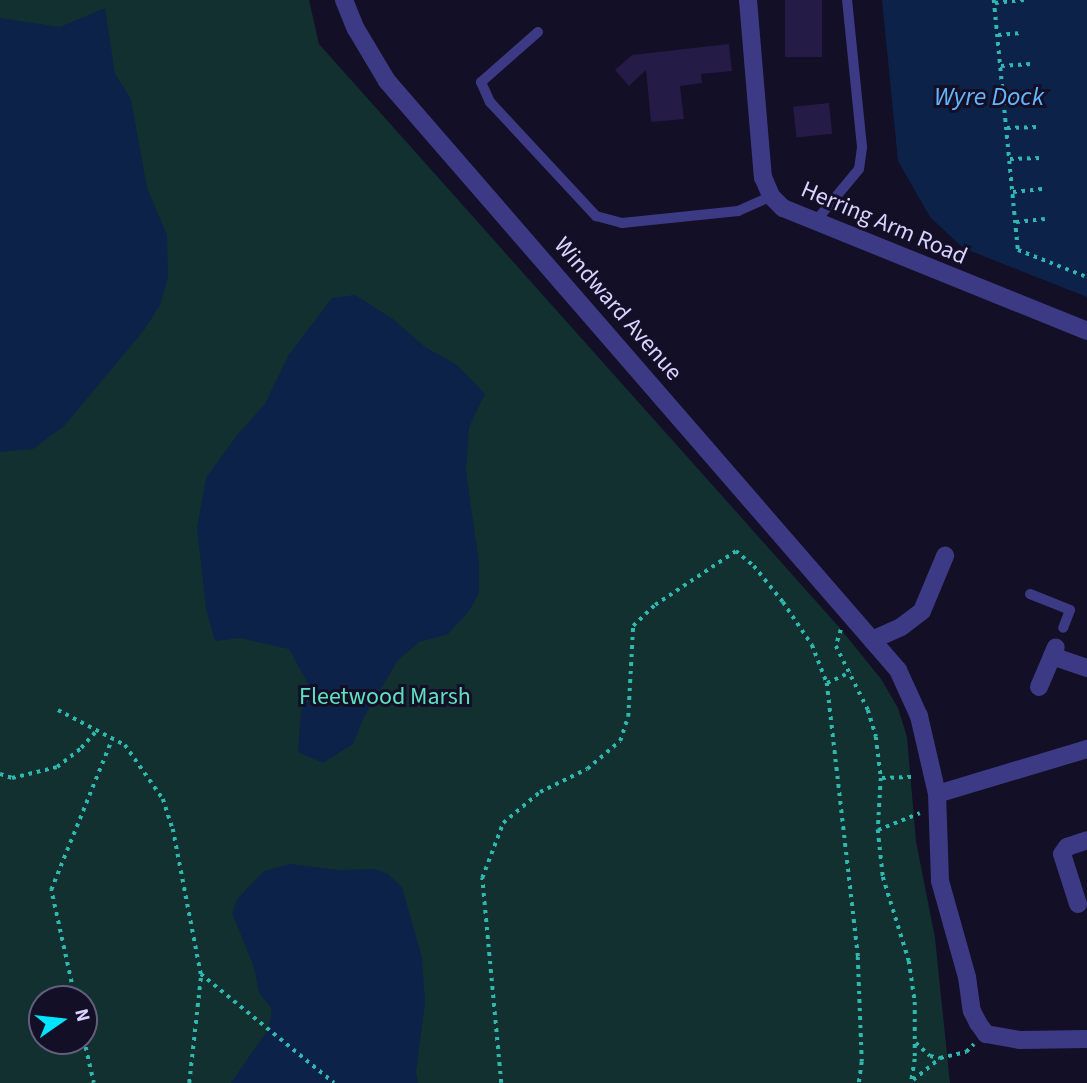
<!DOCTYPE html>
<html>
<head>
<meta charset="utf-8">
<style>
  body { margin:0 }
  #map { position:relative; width:1087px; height:1083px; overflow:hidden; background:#130f26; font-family:"Source Sans 3",sans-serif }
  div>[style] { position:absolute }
  .green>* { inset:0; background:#12302f }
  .water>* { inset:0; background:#0c2248 }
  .building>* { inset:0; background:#241b47; transform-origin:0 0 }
  .path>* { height:3.5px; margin-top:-1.75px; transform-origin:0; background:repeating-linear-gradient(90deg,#2fb8b0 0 3.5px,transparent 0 8.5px) }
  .service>* { height:10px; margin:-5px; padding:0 5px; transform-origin:5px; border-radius:5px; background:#3d3a85 }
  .minor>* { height:18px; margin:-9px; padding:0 9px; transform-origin:9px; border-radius:9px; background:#3d3a85 }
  span { translate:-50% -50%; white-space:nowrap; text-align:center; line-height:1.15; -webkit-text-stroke:6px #130f26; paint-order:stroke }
  .street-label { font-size:24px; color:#d9d4ff }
  .park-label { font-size:24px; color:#5fe0c0 }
  .water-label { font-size:26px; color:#62b6ff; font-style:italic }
  .north { position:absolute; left:28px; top:985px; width:70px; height:70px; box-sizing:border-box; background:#130f26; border:2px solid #625e7d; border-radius:50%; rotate:76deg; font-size:19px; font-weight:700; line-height:28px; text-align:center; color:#d9d4ff }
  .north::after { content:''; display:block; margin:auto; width:24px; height:32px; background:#00e5ff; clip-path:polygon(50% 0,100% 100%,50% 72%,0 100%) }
</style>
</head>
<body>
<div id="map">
  <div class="green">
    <div style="clip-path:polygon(evenodd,0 0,309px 0,319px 44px,839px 627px,881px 679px,898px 708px,907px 737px,916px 841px,935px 938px,950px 1083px,0 1083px,0 0,42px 999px,84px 999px,84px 1041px,42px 1041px,42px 999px)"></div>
  </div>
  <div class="water">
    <div style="clip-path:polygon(882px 0,1087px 0,1087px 297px,963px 248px,930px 217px,898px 161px)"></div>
    <div style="clip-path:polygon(105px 8px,115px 74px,131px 99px,147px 188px,167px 235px,168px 278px,160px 305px,144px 330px,64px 426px,33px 449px,0 452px,0 18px,60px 27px)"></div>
    <div style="clip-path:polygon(355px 295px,393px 319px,425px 347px,457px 365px,485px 394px,469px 427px,466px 471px,479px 563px,479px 593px,469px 611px,448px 634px,419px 642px,398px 660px,364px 717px,353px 744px,323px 763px,298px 752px,301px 711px,313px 693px,289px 649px,240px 638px,215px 641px,206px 609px,197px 528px,206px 478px,238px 434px,265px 404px,288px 356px,332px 298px)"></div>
    <div style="clip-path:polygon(290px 864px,339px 870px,375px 869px,388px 874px,402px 887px,422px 958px,425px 1002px,416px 1072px,418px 1083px,231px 1083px,269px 1028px,272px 1009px,259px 993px,254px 967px,232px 913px,238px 898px,264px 871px)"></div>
  </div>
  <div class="building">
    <div style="left:785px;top:0;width:37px;height:57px"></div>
    <div style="clip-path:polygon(729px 44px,732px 71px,701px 74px,702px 83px,680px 86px,684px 119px,651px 122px,646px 70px,629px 86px,615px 70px,632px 55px)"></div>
    <div style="left:829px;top:103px;width:31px;height:36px;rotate:84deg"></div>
  </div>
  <div class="path">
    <div style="left:994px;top:0;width:251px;rotate:84.5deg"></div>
    <div style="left:1018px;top:250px;width:74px;rotate:21.4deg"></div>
    <div style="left:995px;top:3px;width:29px;rotate:-6deg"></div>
    <div style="left:998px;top:35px;width:25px;rotate:-5deg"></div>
    <div style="left:1001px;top:66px;width:30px;rotate:-4deg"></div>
    <div style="left:1004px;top:98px;width:30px;rotate:-6deg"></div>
    <div style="left:1007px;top:128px;width:32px;rotate:-2deg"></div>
    <div style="left:1010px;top:159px;width:31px;rotate:-2deg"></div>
    <div style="left:1013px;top:192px;width:31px;rotate:-6deg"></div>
    <div style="left:1016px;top:222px;width:29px;rotate:-6deg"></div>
    <div style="left:841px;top:630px;width:17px;rotate:107deg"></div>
    <div style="left:836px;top:646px;width:72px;rotate:63.4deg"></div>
    <div style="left:868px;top:710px;width:28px;rotate:73deg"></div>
    <div style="left:876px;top:737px;width:41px;rotate:83deg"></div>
    <div style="left:881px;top:778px;width:52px;rotate:93.3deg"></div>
    <div style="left:878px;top:830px;width:47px;rotate:83.9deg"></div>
    <div style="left:883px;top:877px;width:88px;rotate:72.8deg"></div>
    <div style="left:909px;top:961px;width:41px;rotate:81.7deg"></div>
    <div style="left:915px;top:1002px;width:57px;rotate:90deg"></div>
    <div style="left:915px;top:1059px;width:24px;rotate:99deg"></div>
    <div style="left:827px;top:683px;width:26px;rotate:-25deg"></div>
    <div style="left:58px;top:710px;width:76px;rotate:27.6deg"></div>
    <div style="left:125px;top:745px;width:66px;rotate:54.9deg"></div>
    <div style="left:163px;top:799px;width:32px;rotate:72deg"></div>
    <div style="left:173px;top:829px;width:148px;rotate:79.1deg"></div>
    <div style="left:201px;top:974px;width:172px;rotate:39.3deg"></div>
    <div style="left:0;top:774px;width:13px;rotate:18deg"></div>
    <div style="left:12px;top:778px;width:46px;rotate:-13.7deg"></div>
    <div style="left:57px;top:767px;width:31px;rotate:-38deg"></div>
    <div style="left:81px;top:748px;width:24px;rotate:-48deg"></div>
    <div style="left:882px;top:778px;width:34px;rotate:-2deg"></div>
    <div style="left:878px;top:830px;width:45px;rotate:-22deg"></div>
    <div style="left:75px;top:999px;width:112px;rotate:-102.4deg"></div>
    <div style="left:51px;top:890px;width:163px;rotate:-68deg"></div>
    <div style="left:84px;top:1039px;width:45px;rotate:77.2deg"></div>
    <div style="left:916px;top:1043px;width:19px;rotate:43deg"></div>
    <div style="left:930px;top:1056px;width:10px;rotate:11deg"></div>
    <div style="left:913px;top:1080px;width:35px;rotate:-39deg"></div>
    <div style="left:940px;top:1058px;width:27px;rotate:-13deg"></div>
    <div style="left:966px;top:1052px;width:11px;rotate:-45deg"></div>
    <div style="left:189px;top:1083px;width:110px;rotate:-83.7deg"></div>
    <div style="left:501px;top:1083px;width:206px;rotate:-95.3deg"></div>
    <div style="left:482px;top:878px;width:59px;rotate:-69.1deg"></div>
    <div style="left:503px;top:823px;width:48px;rotate:-40deg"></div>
    <div style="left:540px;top:792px;width:52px;rotate:-26.1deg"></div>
    <div style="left:587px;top:769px;width:43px;rotate:-40.3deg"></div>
    <div style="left:620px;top:741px;width:25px;rotate:-72deg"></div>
    <div style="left:628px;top:717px;width:91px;rotate:-86.9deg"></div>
    <div style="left:633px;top:626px;width:30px;rotate:-44deg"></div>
    <div style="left:655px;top:605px;width:97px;rotate:-33.7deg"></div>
    <div style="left:736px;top:551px;width:23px;rotate:40deg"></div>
    <div style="left:754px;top:566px;width:46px;rotate:51.1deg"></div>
    <div style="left:783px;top:602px;width:52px;rotate:56deg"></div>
    <div style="left:812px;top:645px;width:41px;rotate:68.5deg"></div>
    <div style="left:827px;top:683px;width:276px;rotate:83.5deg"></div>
    <div style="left:858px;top:957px;width:105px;rotate:87.8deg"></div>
    <div style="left:862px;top:1062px;width:21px;rotate:98deg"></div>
  </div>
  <div class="service">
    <div style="left:538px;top:32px;width:76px;rotate:138.7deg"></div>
    <div style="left:481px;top:82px;width:22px;rotate:66deg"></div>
    <div style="left:490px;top:102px;width:156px;rotate:47.1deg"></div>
    <div style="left:596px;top:216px;width:27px;rotate:15deg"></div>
    <div style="left:622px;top:223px;width:117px;rotate:-5.9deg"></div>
    <div style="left:738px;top:211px;width:36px;rotate:-24deg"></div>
    <div style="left:814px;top:223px;width:70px;rotate:-50.2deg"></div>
    <div style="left:859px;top:169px;width:22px;rotate:-82deg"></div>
    <div style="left:862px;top:147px;width:148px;rotate:-95.8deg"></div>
    <div style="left:1030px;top:594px;width:43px;rotate:21.8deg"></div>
    <div style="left:1070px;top:610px;width:19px;rotate:111deg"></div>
  </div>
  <div class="minor">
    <div style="left:344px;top:0;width:31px;rotate:68deg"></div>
    <div style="left:356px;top:29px;width:61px;rotate:59.2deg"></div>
    <div style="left:387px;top:81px;width:780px;rotate:49.06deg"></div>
    <div style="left:898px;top:670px;width:51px;rotate:65.5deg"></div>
    <div style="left:919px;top:716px;width:80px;rotate:77deg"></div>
    <div style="left:937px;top:794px;width:87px;rotate:88deg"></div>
    <div style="left:940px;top:881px;width:100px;rotate:74.3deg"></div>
    <div style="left:967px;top:977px;width:34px;rotate:82deg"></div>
    <div style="left:972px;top:1011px;width:13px;rotate:63deg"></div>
    <div style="left:978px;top:1023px;width:14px;rotate:54deg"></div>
    <div style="left:986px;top:1034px;width:35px;rotate:10deg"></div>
    <div style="left:1020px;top:1040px;width:67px;rotate:-0.9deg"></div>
    <div style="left:748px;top:0;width:178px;rotate:85.2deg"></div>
    <div style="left:763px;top:177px;width:21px;rotate:67deg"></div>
    <div style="left:771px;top:196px;width:17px;rotate:45deg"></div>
    <div style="left:783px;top:208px;width:328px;rotate:22deg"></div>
    <div style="left:872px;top:640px;width:32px;rotate:-24deg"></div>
    <div style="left:901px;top:627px;width:26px;rotate:-37deg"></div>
    <div style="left:922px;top:611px;width:60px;rotate:-67.3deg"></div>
    <div style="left:1052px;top:656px;width:37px;rotate:19deg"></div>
    <div style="left:1039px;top:687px;width:43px;rotate:-67deg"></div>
    <div style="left:937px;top:794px;width:157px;rotate:-16.7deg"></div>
    <div style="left:1078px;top:904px;width:52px;rotate:-107.7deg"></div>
    <div style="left:1062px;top:854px;width:9px;rotate:-54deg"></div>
    <div style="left:1067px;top:847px;width:21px;rotate:-19deg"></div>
  </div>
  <div class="street-label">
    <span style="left:884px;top:223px;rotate:23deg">Herring Arm Road</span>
    <span style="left:618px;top:309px;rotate:49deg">Windward Avenue</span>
  </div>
  <div class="park-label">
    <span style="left:385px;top:697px">Fleetwood Marsh</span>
  </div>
  <div class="water-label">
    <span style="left:989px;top:97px">Wyre Dock</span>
  </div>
  <div class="north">N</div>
</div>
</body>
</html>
